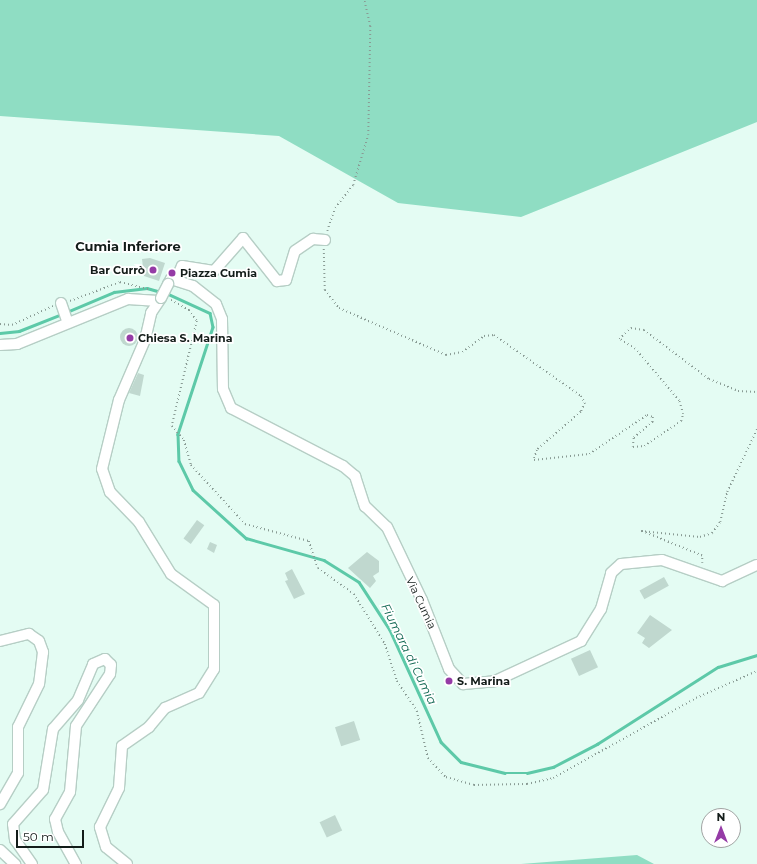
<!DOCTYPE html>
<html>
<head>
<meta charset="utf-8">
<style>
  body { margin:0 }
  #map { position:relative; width:757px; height:864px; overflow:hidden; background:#e4fcf3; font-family:Montserrat,sans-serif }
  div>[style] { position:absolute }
  .green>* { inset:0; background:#8fddc3 }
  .stream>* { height:2.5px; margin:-1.25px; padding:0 1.25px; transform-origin:1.25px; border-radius:1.25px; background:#5dc9a8 }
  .building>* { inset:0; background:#c0d8cf; transform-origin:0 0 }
  .round { border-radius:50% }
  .path>* { height:1.5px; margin-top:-0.75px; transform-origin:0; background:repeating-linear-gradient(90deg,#899b94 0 1px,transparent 0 4px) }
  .roads { filter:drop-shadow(1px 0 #b6cec5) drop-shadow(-1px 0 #b6cec5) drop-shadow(0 1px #b6cec5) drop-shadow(0 -1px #b6cec5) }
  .street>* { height:10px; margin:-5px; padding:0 5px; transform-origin:5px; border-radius:5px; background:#fff }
  .bridges { filter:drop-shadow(1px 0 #b6cec5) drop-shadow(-1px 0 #b6cec5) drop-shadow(0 1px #b6cec5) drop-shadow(0 -1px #b6cec5) }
  .street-bridge>* { height:10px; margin:-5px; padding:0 5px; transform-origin:5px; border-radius:5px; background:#fff }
  .dots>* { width:11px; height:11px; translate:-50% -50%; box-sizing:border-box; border:2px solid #fff; border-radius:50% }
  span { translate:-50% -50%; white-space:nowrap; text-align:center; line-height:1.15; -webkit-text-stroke:3.5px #fff; paint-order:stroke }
  .poi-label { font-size:11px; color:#131c19; font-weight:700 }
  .right { translate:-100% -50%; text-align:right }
  .left { translate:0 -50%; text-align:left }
  .street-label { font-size:11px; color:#131c19 }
  .water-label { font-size:12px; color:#0c654f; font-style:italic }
  .quarter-label { font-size:13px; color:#131c19; font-weight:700 }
  .north { position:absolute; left:701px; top:808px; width:40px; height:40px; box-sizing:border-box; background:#fff; border:1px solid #a1a4a3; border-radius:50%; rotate:0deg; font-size:11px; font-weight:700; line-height:16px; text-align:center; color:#131c19 }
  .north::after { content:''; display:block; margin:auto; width:14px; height:18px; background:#953ba6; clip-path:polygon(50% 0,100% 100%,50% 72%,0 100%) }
  .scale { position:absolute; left:16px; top:830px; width:68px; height:18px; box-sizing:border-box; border:2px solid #131c19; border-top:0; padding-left:5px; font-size:12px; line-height:14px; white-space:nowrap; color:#131c19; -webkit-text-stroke:3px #fff; paint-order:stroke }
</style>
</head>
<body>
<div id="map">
  <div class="green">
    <div style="clip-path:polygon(0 0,757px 0,757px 122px,521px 217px,398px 203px,279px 136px,0 116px)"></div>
    <div style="clip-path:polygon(637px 855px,654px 864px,521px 864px)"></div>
  </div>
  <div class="stream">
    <div style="left:166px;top:293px;width:48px;rotate:24.4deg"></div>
    <div style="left:210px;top:313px;width:14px;rotate:78deg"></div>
    <div style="left:213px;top:327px;width:113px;rotate:108.1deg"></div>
    <div style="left:178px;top:434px;width:27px;rotate:88deg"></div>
    <div style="left:179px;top:461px;width:32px;rotate:64deg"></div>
    <div style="left:193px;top:490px;width:72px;rotate:42.2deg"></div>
    <div style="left:246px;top:538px;width:81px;rotate:15.8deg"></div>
    <div style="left:324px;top:560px;width:41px;rotate:32.2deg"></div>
    <div style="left:359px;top:582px;width:57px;rotate:57.1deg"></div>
    <div style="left:390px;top:630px;width:123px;rotate:65.5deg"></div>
    <div style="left:441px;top:742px;width:28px;rotate:45deg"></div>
    <div style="left:461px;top:762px;width:45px;rotate:14deg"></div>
    <div style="left:505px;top:773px;width:22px"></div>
    <div style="left:527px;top:773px;width:27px;rotate:-13deg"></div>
    <div style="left:553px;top:767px;width:50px;rotate:-27.6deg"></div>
    <div style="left:597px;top:744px;width:143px;rotate:-32.5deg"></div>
    <div style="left:718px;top:667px;width:41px;rotate:-17.1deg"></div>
    <div style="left:67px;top:312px;width:51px;rotate:-23.1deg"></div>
    <div style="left:114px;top:292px;width:33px;rotate:-7deg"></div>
    <div style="left:147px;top:288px;width:15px;rotate:16deg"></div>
    <div style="left:0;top:333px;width:19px;rotate:-6deg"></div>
    <div style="left:19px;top:331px;width:46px;rotate:-21.6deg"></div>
  </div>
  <div class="building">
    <div style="clip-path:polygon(150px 258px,165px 263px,159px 281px,144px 276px,142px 259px)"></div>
    <div class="round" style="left:120px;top:328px;width:18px;height:18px"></div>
    <div style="clip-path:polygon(138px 373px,144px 375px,140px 396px,129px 393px)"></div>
    <div style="left:197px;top:520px;width:9px;height:23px;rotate:36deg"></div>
    <div style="clip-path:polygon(210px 542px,217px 545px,214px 553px,207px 549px)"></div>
    <div style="clip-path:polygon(367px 552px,379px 561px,379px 572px,373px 576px,376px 581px,370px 588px,348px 568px)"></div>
    <div style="clip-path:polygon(292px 569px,305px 594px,294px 599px,285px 581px,288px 580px,285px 573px)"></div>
    <div style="left:664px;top:577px;width:10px;height:28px;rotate:61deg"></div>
    <div style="clip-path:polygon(650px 615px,672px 630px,649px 648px,642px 643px,645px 638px,637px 633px)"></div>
    <div style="left:590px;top:650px;width:19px;height:21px;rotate:65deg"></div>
    <div style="left:354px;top:721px;width:20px;height:20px;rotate:72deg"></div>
    <div style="left:335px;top:815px;width:17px;height:17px;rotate:65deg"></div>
  </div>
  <div class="path">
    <div style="left:327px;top:231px;width:24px;rotate:-71deg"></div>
    <div style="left:335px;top:208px;width:29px;rotate:-52deg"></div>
    <div style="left:353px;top:185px;width:52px;rotate:-73.3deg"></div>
    <div style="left:368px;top:135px;width:109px;rotate:-88.9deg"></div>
    <div style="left:370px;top:26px;width:27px;rotate:-103deg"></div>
    <div style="left:324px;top:249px;width:41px;rotate:88.6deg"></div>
    <div style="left:325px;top:290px;width:23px;rotate:52deg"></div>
    <div style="left:339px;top:308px;width:117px;rotate:23.7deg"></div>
    <div style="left:446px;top:355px;width:16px;rotate:-11deg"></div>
    <div style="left:462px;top:352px;width:27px;rotate:-36deg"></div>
    <div style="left:484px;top:336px;width:10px;rotate:-6deg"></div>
    <div style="left:494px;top:335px;width:106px;rotate:35deg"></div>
    <div style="left:581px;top:396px;width:8px;rotate:60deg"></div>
    <div style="left:585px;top:403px;width:10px;rotate:114deg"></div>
    <div style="left:581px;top:412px;width:58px;rotate:139.2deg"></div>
    <div style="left:537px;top:450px;width:10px;rotate:107deg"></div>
    <div style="left:534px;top:460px;width:55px;rotate:-6.2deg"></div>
    <div style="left:589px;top:454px;width:70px;rotate:-33.9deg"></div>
    <div style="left:647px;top:415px;width:6px;rotate:18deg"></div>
    <div style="left:653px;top:417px;width:5px;rotate:90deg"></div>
    <div style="left:653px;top:422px;width:25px;rotate:140deg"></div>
    <div style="left:634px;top:438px;width:9px;rotate:96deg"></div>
    <div style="left:633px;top:447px;width:11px;rotate:-5deg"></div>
    <div style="left:644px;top:446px;width:45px;rotate:-34deg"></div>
    <div style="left:681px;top:421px;width:7px;rotate:-74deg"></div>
    <div style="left:683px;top:414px;width:14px;rotate:-107deg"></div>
    <div style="left:679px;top:401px;width:68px;rotate:-130.2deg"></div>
    <div style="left:635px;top:349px;width:19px;rotate:-148deg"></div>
    <div style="left:619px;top:339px;width:16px;rotate:-43deg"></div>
    <div style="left:631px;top:328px;width:13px;rotate:9deg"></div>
    <div style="left:644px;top:330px;width:81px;rotate:37deg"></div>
    <div style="left:709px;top:379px;width:31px;rotate:22deg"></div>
    <div style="left:738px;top:391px;width:19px;rotate:3deg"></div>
    <div style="left:171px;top:300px;width:21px;rotate:29deg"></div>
    <div style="left:189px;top:310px;width:14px;rotate:54deg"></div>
    <div style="left:197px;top:321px;width:108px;rotate:103.4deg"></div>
    <div style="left:172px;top:426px;width:18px;rotate:49deg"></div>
    <div style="left:184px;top:440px;width:26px;rotate:74deg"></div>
    <div style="left:191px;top:465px;width:80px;rotate:47.5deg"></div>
    <div style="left:245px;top:524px;width:66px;rotate:14.9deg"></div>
    <div style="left:309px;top:541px;width:28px;rotate:72deg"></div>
    <div style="left:318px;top:568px;width:44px;rotate:35.8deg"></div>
    <div style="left:354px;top:594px;width:59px;rotate:58.2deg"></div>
    <div style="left:385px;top:644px;width:39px;rotate:72deg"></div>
    <div style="left:397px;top:681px;width:36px;rotate:56deg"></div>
    <div style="left:417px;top:711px;width:48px;rotate:76.8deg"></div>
    <div style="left:428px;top:758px;width:26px;rotate:47deg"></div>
    <div style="left:446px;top:777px;width:29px;rotate:16deg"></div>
    <div style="left:474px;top:785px;width:53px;rotate:-1.1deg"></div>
    <div style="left:527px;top:784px;width:27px;rotate:-13deg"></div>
    <div style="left:553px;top:778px;width:164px;rotate:-29.2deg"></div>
    <div style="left:696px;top:698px;width:67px;rotate:-23.9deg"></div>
    <div style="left:70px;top:301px;width:53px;rotate:-20.8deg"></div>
    <div style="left:120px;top:282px;width:32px;rotate:14deg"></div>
    <div style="left:0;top:324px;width:12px;rotate:5deg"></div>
    <div style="left:12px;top:325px;width:45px;rotate:-24.9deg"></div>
    <div style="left:702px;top:563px;width:7px;rotate:-90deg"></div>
    <div style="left:702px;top:556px;width:66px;rotate:-157.7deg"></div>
    <div style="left:641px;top:531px;width:59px;rotate:5.8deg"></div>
    <div style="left:700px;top:537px;width:13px;rotate:-18deg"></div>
    <div style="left:712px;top:533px;width:14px;rotate:-54deg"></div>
    <div style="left:720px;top:522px;width:31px;rotate:-77deg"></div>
    <div style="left:727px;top:492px;width:70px;rotate:-64.5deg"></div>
  </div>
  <div class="roads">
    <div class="street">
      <div style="left:176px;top:280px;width:15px;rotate:-67deg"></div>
      <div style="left:182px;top:266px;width:32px;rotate:9deg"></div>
      <div style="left:214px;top:271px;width:44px;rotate:-48.7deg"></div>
      <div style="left:243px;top:238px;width:55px;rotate:51.7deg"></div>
      <div style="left:277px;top:281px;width:9px;rotate:-6deg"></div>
      <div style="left:286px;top:280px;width:30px;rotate:-73deg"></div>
      <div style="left:295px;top:251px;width:22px;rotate:-34deg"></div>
      <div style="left:313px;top:239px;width:12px;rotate:5deg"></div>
      <div style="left:168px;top:284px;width:6px;rotate:-59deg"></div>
      <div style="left:171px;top:279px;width:23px;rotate:18deg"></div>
      <div style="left:193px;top:286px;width:29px;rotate:38deg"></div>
      <div style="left:216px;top:304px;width:16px;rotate:68deg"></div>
      <div style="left:222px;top:319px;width:70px;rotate:89.2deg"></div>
      <div style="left:223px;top:389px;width:21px;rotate:67deg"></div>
      <div style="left:231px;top:408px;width:126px;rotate:27.4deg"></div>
      <div style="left:343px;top:466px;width:16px;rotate:40deg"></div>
      <div style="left:355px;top:476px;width:32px;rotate:72deg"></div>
      <div style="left:365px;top:506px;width:30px;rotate:44deg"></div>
      <div style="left:387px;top:527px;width:81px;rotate:64.4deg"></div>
      <div style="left:422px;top:600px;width:74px;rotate:68.6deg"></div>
      <div style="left:449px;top:669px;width:21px;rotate:47deg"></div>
      <div style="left:463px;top:684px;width:32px;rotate:-5deg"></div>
      <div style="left:495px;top:681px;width:95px;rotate:-24.9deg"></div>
      <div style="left:581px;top:641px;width:38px;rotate:-58deg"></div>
      <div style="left:601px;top:609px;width:37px;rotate:-74deg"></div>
      <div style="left:611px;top:573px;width:13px;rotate:-42deg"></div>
      <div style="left:621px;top:564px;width:41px;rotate:-5.6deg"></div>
      <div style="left:662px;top:560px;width:64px;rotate:19.3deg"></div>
      <div style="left:722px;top:581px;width:38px;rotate:-25deg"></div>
      <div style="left:61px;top:303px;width:21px;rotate:71deg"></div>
      <div style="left:0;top:345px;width:17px;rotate:-3deg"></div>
      <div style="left:17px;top:344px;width:120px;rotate:-22.1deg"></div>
      <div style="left:128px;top:299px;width:30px;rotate:4deg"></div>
      <div style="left:0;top:641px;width:30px;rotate:-14deg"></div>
      <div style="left:29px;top:634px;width:12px;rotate:35deg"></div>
      <div style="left:39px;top:641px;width:12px;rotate:70deg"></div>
      <div style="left:43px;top:652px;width:32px;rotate:97deg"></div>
      <div style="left:39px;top:684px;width:48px;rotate:116deg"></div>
      <div style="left:18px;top:727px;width:46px;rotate:90deg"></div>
      <div style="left:18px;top:773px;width:36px;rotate:120deg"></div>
      <div style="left:0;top:850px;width:21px;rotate:43deg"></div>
      <div style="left:32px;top:864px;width:29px;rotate:-125deg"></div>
      <div style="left:15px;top:840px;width:16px;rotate:-97deg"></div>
      <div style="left:13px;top:824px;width:45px;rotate:-48.6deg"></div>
      <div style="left:43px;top:790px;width:62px;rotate:-80.7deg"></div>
      <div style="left:53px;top:729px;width:38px;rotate:-49deg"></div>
      <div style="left:78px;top:700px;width:39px;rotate:-67deg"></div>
      <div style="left:93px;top:664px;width:13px;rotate:-23deg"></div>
      <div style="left:105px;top:659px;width:8px;rotate:45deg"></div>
      <div style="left:111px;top:665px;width:9px;rotate:96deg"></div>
      <div style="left:110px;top:674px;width:62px;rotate:123.2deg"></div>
      <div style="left:76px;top:726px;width:66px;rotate:95.2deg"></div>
      <div style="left:70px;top:792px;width:31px;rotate:119deg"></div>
      <div style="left:55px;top:819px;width:13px;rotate:77deg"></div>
      <div style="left:58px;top:832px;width:37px;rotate:61deg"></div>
      <div style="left:127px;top:864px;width:27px;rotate:-141deg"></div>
      <div style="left:106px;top:847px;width:21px;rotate:-107deg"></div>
      <div style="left:100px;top:827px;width:43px;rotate:-64deg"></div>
      <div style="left:119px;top:788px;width:42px;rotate:-85.9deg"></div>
      <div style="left:122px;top:746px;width:33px;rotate:-35deg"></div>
      <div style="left:149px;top:727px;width:25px;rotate:-50deg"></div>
      <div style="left:165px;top:708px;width:37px;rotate:-24deg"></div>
      <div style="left:199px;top:693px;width:28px;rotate:-58deg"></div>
      <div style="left:214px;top:669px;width:64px;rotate:-90deg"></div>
      <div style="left:214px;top:605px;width:53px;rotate:-144.2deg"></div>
      <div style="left:171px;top:574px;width:61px;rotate:-121.6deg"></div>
      <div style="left:139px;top:522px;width:42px;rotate:-134deg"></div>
      <div style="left:110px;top:492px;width:24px;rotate:-109deg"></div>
      <div style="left:102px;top:469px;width:71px;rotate:-76.2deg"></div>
      <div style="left:119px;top:400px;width:65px;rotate:-66.6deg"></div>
      <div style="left:145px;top:340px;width:28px;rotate:-77deg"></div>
      <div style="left:151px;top:313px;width:18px;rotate:-56deg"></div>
    </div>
  </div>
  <div class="bridges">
    <div class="street-bridge">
      <div style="left:161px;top:298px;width:16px;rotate:-63deg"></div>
    </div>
  </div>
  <div class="dots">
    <div style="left:153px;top:270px;background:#953ba6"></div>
    <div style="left:172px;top:273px;background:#953ba6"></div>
    <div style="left:130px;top:338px;background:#953ba6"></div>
    <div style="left:449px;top:681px;background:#953ba6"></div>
  </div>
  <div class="poi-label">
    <span class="right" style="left:145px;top:270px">Bar Currò</span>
    <span class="left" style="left:180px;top:273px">Piazza Cumia</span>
    <span class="left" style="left:138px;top:338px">Chiesa S. Marina</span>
    <span class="left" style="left:457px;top:681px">S. Marina</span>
  </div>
  <div class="street-label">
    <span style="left:421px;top:603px;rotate:65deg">Via Cumia</span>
  </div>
  <div class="water-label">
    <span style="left:409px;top:654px;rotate:64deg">Fiumara di Cumia</span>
  </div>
  <div class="quarter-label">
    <span style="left:128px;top:246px">Cumia Inferiore</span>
  </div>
  <div class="north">N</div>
  <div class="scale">50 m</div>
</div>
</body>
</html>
